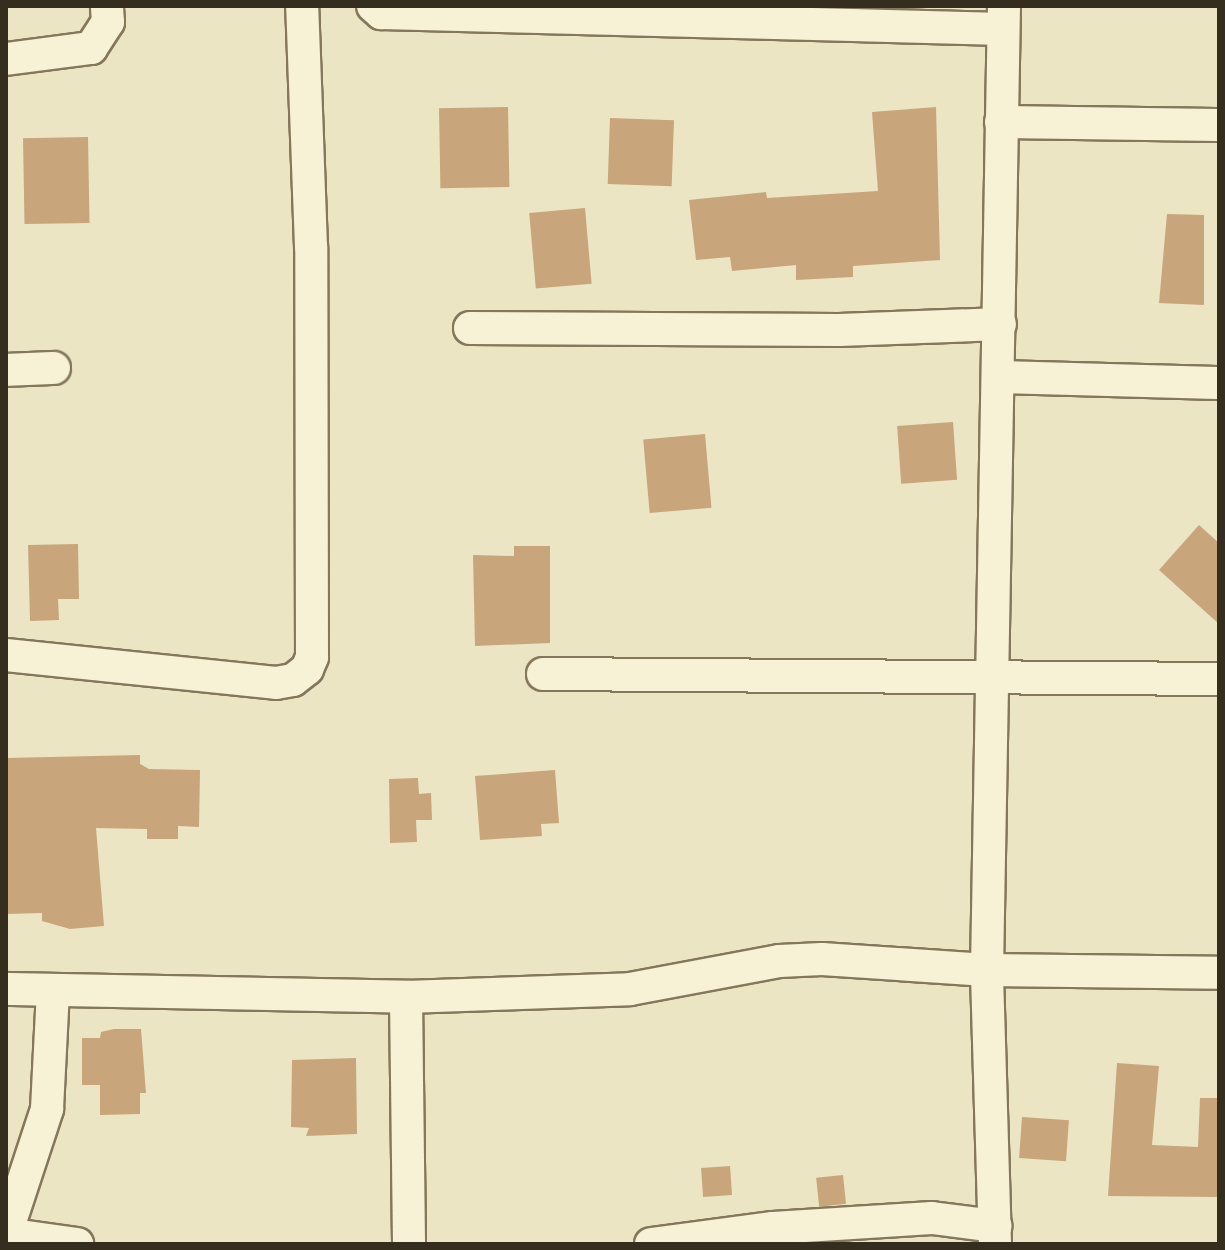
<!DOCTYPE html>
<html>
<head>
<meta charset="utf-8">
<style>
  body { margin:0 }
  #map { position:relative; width:1225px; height:1250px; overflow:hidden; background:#ebe5c3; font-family:"Noto Serif",serif }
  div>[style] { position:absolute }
  .building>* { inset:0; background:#c8a57b; transform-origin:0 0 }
  .roads { filter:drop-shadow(2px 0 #85775b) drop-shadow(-2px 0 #85775b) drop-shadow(0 2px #85775b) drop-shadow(0 -2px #85775b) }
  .street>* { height:32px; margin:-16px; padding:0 16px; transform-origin:16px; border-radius:16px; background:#f7f1d6 }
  span { translate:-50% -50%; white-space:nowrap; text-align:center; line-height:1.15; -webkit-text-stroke:8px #f3eed2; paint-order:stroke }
  .frame { position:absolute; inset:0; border:8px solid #352d1e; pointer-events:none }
</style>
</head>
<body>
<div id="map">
  <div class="building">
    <div style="left:508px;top:107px;width:80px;height:69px;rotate:89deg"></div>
    <div style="clip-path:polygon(936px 107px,940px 260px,853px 266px,853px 277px,796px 280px,796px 265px,732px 271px,730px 257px,696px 260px,689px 200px,766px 192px,767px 198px,878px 191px,872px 112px)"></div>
    <div style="left:610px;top:118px;width:64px;height:66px;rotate:2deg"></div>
    <div style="left:88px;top:137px;width:86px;height:65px;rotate:89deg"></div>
    <div style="left:585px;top:208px;width:76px;height:56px;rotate:85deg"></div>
    <div style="clip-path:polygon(1167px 214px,1204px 215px,1204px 305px,1159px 303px)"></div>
    <div style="left:953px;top:422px;width:58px;height:56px;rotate:86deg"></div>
    <div style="left:705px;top:434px;width:74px;height:62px;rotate:85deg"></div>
    <div style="clip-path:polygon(1199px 525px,1219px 543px,1219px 624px,1159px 570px)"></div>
    <div style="clip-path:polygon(78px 544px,79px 599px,58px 599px,59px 620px,30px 621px,28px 545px)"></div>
    <div style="clip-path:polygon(514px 546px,550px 546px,550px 643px,475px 646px,473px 555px,514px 556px)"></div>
    <div style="clip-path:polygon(140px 755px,140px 764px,149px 769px,200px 770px,199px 827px,178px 826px,178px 839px,147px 839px,147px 829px,96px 828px,104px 926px,70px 929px,42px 921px,42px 913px,6px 914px,6px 758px)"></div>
    <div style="clip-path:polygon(555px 770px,559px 823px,541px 824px,542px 836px,480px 840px,475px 776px)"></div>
    <div style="clip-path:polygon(418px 778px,419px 794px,431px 793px,432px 820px,416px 820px,417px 842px,390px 843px,389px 779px)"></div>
    <div style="clip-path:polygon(114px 1029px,141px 1029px,146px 1093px,140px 1093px,140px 1114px,100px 1115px,100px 1085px,82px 1085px,82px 1038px,100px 1038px,101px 1032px)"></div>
    <div style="clip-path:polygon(356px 1058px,357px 1134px,306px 1136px,309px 1128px,291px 1127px,292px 1060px)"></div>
    <div style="clip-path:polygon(1117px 1063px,1159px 1066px,1152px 1145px,1198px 1147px,1200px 1098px,1219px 1098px,1219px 1197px,1108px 1196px)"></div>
    <div style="left:1022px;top:1117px;width:47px;height:41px;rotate:4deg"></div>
    <div style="left:730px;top:1166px;width:29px;height:29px;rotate:86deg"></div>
    <div style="left:843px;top:1175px;width:29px;height:27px;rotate:84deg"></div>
  </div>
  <div class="roads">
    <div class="street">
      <div style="left:373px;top:6px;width:11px;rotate:41deg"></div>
      <div style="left:381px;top:13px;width:622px;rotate:1.47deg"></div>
      <div style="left:6px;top:59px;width:86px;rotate:-7.4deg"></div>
      <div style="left:91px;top:48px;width:31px;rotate:-57deg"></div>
      <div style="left:108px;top:22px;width:16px;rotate:-94deg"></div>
      <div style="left:1001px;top:122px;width:218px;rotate:0.8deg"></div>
      <div style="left:470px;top:328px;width:369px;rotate:0.3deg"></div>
      <div style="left:839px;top:330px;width:161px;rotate:-2.1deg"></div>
      <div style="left:6px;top:370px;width:48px;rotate:-2.4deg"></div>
      <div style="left:998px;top:377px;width:221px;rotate:1.6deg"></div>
      <div style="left:6px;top:655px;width:271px;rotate:5.9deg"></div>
      <div style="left:276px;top:683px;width:17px;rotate:-10deg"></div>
      <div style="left:293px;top:680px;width:18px;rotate:-38deg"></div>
      <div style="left:307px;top:669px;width:13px;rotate:-67deg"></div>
      <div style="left:312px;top:657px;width:410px;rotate:-90.1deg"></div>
      <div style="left:311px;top:247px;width:241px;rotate:-92.1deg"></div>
      <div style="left:543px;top:674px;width:676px;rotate:0.42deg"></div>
      <div style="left:6px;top:989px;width:400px;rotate:1.1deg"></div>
      <div style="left:406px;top:997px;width:247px;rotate:89.3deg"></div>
      <div style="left:406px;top:997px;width:224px;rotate:-2deg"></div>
      <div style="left:630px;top:989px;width:152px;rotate:-10.6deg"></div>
      <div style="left:779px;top:961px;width:43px;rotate:-2.7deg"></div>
      <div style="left:822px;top:959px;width:165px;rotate:3.8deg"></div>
      <div style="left:987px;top:970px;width:232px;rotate:0.7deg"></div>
      <div style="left:6px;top:1234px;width:132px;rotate:-71.8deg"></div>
      <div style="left:47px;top:1109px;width:119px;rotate:-87.1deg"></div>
      <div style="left:6px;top:1234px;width:72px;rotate:8deg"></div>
      <div style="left:651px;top:1244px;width:123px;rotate:-7.5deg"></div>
      <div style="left:773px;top:1228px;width:159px;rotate:-3.6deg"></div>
      <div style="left:932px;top:1218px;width:64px;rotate:7.2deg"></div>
      <div style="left:995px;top:1244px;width:274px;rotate:-91.7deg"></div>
      <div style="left:987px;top:970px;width:964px;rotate:-88.99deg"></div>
    </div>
  </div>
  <div class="frame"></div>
</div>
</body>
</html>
